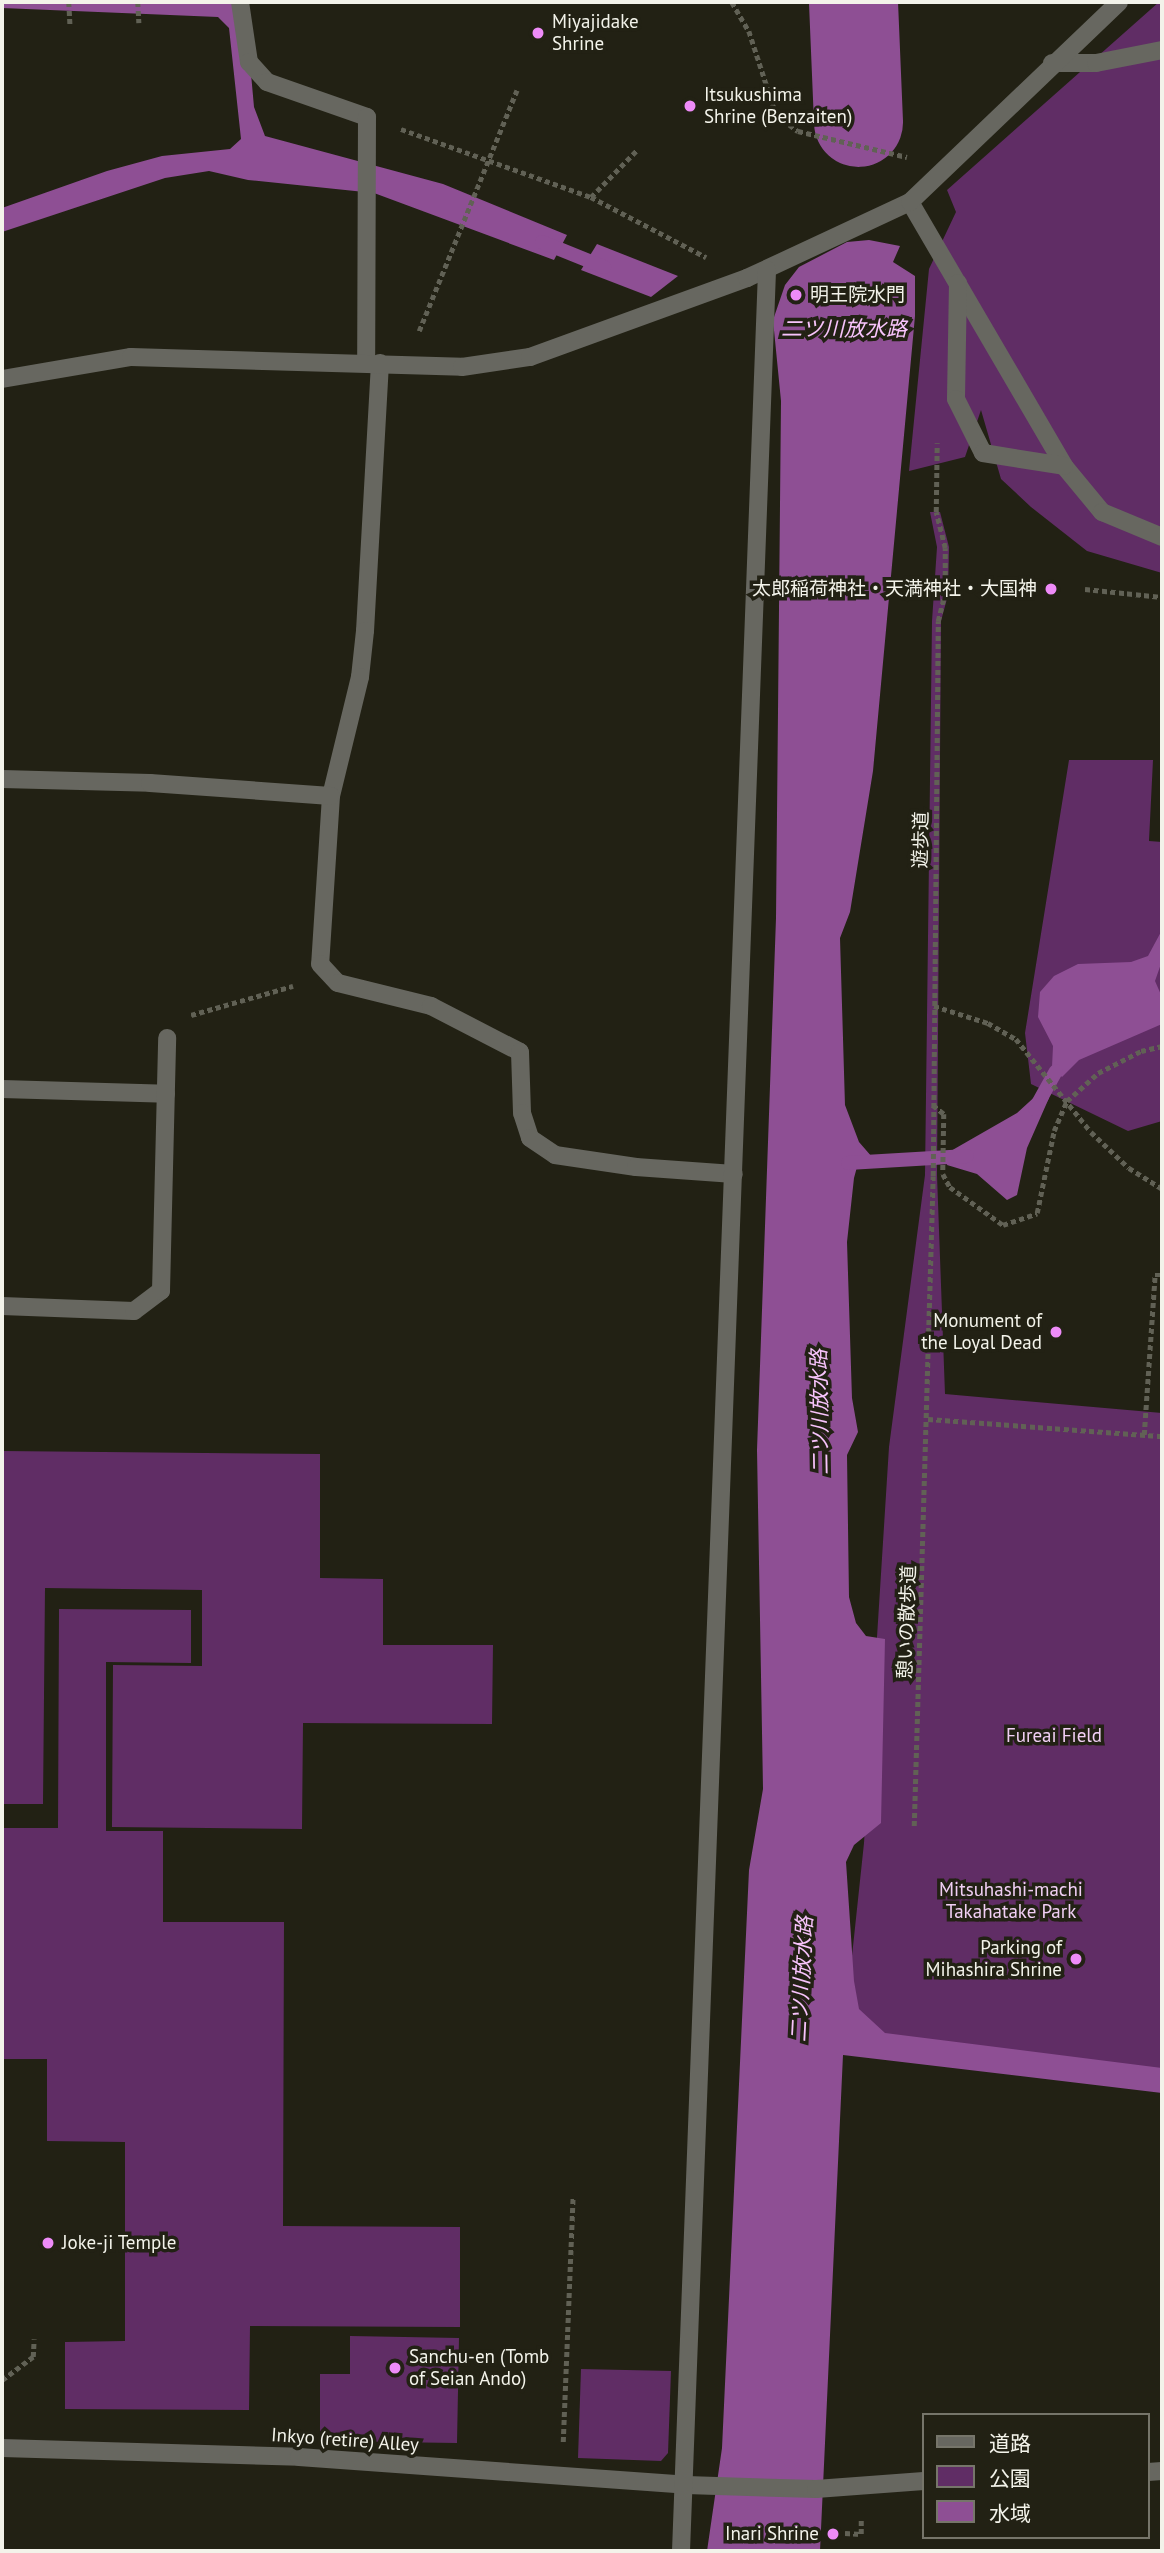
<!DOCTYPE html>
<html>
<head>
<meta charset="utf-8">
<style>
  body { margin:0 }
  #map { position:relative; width:1164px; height:2553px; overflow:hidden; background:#222114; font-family:"PT Sans","Noto Sans JP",sans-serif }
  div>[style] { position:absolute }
  .green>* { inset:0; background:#602d65 }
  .water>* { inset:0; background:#8e4f94 }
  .stream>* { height:14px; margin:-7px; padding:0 7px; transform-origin:7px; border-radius:7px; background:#8e4f94 }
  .river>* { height:89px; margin:-44.5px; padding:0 44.5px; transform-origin:44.5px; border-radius:44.5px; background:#8e4f94 }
  .path>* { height:4.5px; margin-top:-2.25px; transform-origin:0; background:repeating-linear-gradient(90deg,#616155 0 5px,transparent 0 8.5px) }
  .minor>* { height:18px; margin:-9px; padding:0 9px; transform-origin:9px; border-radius:9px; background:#676760 }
  .dots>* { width:19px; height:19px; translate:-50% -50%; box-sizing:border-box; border:4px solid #222114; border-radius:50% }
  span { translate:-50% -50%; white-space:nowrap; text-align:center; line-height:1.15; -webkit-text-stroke:7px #222114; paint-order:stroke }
  .poi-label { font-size:19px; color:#f3f3ea }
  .left { translate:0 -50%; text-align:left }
  .right { translate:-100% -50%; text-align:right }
  .street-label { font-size:19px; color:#f3f3ea }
  .park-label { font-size:19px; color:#f1cff4 }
  .water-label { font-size:21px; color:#f8c4fc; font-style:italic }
  .frame { position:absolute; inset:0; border:4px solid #f3f3ea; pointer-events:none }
  .legend { position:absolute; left:922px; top:2413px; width:228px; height:126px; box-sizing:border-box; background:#222114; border:2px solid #76756a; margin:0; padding:9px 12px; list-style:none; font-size:21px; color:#f3f3ea }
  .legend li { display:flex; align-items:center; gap:14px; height:35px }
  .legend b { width:35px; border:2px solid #76756a }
</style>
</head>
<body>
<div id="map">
  <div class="green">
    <div style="clip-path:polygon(1159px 2px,1162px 2px,1162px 573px,1087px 551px,1031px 507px,1001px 479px,981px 410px,965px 457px,909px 471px,929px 269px,956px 212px,947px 190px)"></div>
    <div style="clip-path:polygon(930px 512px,940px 512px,949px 547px,948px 595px,941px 621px,937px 1175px,945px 1394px,1162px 1413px,1162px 2076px,844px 2031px,864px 1843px,889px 1447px,925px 1175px,932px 621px,937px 547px)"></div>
    <div style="clip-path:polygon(1069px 760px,1153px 760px,1149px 841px,1162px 842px,1162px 1121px,1128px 1131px,1031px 1084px,1025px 1033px)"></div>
    <div style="clip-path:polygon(2px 1451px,320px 1454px,320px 1578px,383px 1579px,383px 1645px,493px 1645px,492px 1724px,303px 1723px,302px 1829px,112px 1827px,113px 1665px,202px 1666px,202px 1590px,45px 1588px,43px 1804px,2px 1804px)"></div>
    <div style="clip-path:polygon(59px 1609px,191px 1610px,191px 1663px,106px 1662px,106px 1831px,163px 1831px,163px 1922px,284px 1922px,283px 2226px,460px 2227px,460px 2327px,250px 2326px,249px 2410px,65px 2409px,65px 2342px,125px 2341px,125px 2142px,47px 2141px,47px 2059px,2px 2059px,2px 1828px,58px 1828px)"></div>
    <div style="clip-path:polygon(350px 2336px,459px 2338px,457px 2443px,320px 2441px,320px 2374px,350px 2374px)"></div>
    <div style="clip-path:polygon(581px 2369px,671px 2371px,668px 2453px,661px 2461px,578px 2458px)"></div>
  </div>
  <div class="water">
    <div style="clip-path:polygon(2px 2px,233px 2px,247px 29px,254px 107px,265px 136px,443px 184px,567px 235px,554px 260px,374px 193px,248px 180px,209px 171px,165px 178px,2px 232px,2px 208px,107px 171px,162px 156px,230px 149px,241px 139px,229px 28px,218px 17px,2px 8px)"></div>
    <div style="clip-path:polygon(869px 240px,900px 246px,893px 262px,915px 276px,915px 316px,873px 771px,850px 912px,840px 938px,845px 1105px,859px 1142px,872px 1157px,857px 1167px,854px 1178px,847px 1242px,852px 1398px,858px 1432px,847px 1455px,849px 1597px,856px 1623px,866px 1636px,885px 1639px,881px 1823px,854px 1845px,846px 1862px,854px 1981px,859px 2009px,885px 2033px,1162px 2068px,1162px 2093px,843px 2055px,820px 2551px,707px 2551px,722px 2448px,749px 1870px,763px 1789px,757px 1450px,776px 918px,781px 401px,773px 320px,785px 285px,799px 267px,847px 242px)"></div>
    <div style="clip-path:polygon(597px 244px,678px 276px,651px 297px,581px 270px)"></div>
    <div style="clip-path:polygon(1162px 930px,1162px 961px,1155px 981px,1162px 997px,1162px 1024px,1079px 1060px,1062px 1077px,1052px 1067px,1053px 1046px,1038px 1017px,1040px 992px,1054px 976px,1078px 964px,1131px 962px,1148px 956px)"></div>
    <div style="clip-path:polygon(1040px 1092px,1049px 1098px,1027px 1148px,1017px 1195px,1007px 1200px,977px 1174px,947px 1165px,949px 1152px,1017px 1113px)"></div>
  </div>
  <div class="stream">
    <div style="left:542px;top:242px;width:67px;rotate:22deg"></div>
    <div style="left:1035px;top:1109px;width:43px;rotate:-61.1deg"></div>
    <div style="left:848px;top:1163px;width:119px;rotate:-3.4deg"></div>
  </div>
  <div class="river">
    <div style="left:853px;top:2px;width:120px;rotate:87.6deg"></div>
  </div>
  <div class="path">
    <div style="left:69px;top:2px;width:22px;rotate:87deg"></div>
    <div style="left:138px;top:2px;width:21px;rotate:87deg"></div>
    <div style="left:732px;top:2px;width:34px;rotate:60deg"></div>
    <div style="left:749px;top:31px;width:87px;rotate:72deg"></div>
    <div style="left:776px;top:114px;width:28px;rotate:38deg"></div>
    <div style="left:798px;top:131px;width:112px;rotate:13.4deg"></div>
    <div style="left:401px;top:129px;width:202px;rotate:19.7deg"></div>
    <div style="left:591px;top:197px;width:130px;rotate:27.6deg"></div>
    <div style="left:591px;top:197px;width:67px;rotate:-45.6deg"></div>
    <div style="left:419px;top:331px;width:260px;rotate:-67.9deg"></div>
    <div style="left:1085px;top:589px;width:77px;rotate:5.9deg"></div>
    <div style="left:934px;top:1006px;width:57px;rotate:17.5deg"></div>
    <div style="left:988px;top:1023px;width:32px;rotate:30deg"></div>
    <div style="left:1016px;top:1039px;width:119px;rotate:51.1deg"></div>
    <div style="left:1091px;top:1132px;width:52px;rotate:43.5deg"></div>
    <div style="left:1129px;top:1168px;width:39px;rotate:32deg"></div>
    <div style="left:191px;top:1015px;width:106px;rotate:-15.9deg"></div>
    <div style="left:933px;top:1105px;width:14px;rotate:39deg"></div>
    <div style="left:944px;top:1114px;width:60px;rotate:91deg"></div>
    <div style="left:943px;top:1174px;width:15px;rotate:62deg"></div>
    <div style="left:950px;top:1187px;width:65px;rotate:35.6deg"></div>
    <div style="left:1003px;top:1225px;width:36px;rotate:-19deg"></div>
    <div style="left:1037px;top:1213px;width:84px;rotate:-78.3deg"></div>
    <div style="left:1054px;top:1131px;width:33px;rotate:-67deg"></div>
    <div style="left:1067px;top:1101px;width:42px;rotate:-42.1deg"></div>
    <div style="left:1098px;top:1073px;width:48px;rotate:-27.1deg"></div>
    <div style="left:1141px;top:1051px;width:22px;rotate:-13deg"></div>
    <div style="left:928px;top:1419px;width:235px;rotate:4.2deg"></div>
    <div style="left:1144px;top:1435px;width:160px;rotate:-86.1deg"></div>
    <div style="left:1155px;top:1275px;width:7px"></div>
    <div style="left:914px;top:1826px;width:650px;rotate:-88.33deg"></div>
    <div style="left:933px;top:1176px;width:555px;rotate:-89.48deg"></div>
    <div style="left:938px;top:621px;width:29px;rotate:-76deg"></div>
    <div style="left:945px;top:593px;width:45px;rotate:-90deg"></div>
    <div style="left:945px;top:548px;width:37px;rotate:-104deg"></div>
    <div style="left:936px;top:512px;width:69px;rotate:-89.2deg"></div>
    <div style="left:2px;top:2380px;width:39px;rotate:-37deg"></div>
    <div style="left:33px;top:2357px;width:18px;rotate:-87deg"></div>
    <div style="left:563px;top:2442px;width:245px;rotate:-87.7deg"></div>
    <div style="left:845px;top:2533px;width:16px;rotate:4deg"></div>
    <div style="left:861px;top:2534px;width:15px;rotate:-90deg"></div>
  </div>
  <div class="minor">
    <div style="left:240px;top:2px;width:61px;rotate:81.5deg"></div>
    <div style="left:249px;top:62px;width:27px;rotate:48deg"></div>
    <div style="left:267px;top:82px;width:106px;rotate:19.3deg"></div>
    <div style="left:367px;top:117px;width:245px;rotate:90.2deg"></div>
    <div style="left:1052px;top:63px;width:44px"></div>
    <div style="left:1096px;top:63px;width:67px;rotate:-11.1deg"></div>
    <div style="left:910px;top:202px;width:306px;rotate:59.7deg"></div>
    <div style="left:1064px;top:466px;width:60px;rotate:50.4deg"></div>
    <div style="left:1102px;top:512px;width:65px;rotate:22.6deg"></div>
    <div style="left:958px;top:283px;width:116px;rotate:91deg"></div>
    <div style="left:956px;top:399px;width:60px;rotate:63.4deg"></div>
    <div style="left:983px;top:453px;width:82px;rotate:9.1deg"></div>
    <div style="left:380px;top:363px;width:268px;rotate:93.2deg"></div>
    <div style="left:365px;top:631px;width:46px;rotate:96.2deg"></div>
    <div style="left:360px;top:677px;width:122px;rotate:103.7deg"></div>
    <div style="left:331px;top:796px;width:168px;rotate:93.7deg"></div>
    <div style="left:320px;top:964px;width:26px;rotate:47deg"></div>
    <div style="left:338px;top:983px;width:96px;rotate:13.9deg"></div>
    <div style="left:431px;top:1006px;width:100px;rotate:27.3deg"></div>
    <div style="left:520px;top:1052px;width:61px;rotate:88.1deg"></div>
    <div style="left:522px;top:1113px;width:26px;rotate:72deg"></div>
    <div style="left:530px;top:1138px;width:30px;rotate:34deg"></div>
    <div style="left:555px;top:1155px;width:82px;rotate:8.4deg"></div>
    <div style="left:636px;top:1167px;width:98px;rotate:4.1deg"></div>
    <div style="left:2px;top:379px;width:131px;rotate:-9.7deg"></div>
    <div style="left:131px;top:357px;width:331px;rotate:1.7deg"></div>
    <div style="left:462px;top:367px;width:69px;rotate:-8.4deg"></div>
    <div style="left:530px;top:357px;width:231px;rotate:-20deg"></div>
    <div style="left:747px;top:278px;width:180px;rotate:-25deg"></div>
    <div style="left:910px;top:202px;width:289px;rotate:-43.7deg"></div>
    <div style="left:2px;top:779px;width:148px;rotate:1.5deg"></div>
    <div style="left:150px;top:783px;width:181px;rotate:4.1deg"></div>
    <div style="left:2px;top:1089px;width:164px;rotate:1.7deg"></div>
    <div style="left:2px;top:1306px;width:132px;rotate:2.2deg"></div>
    <div style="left:134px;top:1311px;width:34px;rotate:-37deg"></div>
    <div style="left:161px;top:1291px;width:253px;rotate:-88.6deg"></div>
    <div style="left:2px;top:2448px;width:297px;rotate:1.7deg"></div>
    <div style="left:299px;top:2457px;width:388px;rotate:4.1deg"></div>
    <div style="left:686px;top:2485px;width:130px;rotate:1.8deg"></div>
    <div style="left:816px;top:2489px;width:108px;rotate:-4.2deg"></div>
    <div style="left:1148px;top:2472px;width:14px;rotate:-4deg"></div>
    <div style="left:681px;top:2551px;width:2283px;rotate:-87.84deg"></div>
  </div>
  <div class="dots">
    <div style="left:538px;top:33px;background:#ee8bf8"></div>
    <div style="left:690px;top:106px;background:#ee8bf8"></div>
    <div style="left:796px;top:295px;background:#ee8bf8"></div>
    <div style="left:1051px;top:589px;background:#ee8bf8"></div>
    <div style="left:1056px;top:1332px;background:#ee8bf8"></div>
    <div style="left:1076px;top:1959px;background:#ee8bf8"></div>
    <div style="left:48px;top:2243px;background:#ee8bf8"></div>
    <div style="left:395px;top:2368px;background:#ee8bf8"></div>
    <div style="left:833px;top:2534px;background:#ee8bf8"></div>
  </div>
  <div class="poi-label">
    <span class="left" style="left:552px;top:33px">Miyajidake<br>Shrine</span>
    <span class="left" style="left:704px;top:106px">Itsukushima<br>Shrine (Benzaiten)</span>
    <span class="left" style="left:810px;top:295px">明王院水門</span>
    <span class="right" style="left:1037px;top:589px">太郎稲荷神社・天満神社・大国神</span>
    <span class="right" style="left:1042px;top:1332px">Monument of<br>the Loyal Dead</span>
    <span class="right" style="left:1062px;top:1959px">Parking of<br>Mihashira Shrine</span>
    <span class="left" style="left:62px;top:2243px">Joke-ji Temple</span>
    <span class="left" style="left:409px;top:2368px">Sanchu-en (Tomb<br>of Seian Ando)</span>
    <span class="right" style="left:819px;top:2534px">Inari Shrine</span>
  </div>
  <div class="street-label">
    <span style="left:921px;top:840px;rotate:-89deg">遊歩道</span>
    <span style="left:907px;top:1622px;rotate:-88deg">憩いの散歩道</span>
    <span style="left:345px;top:2440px;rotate:4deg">Inkyo (retire) Alley</span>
  </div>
  <div class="park-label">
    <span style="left:1054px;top:1736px">Fureai Field</span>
    <span style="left:1011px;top:1901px">Mitsuhashi-machi<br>Takahatake Park</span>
  </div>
  <div class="water-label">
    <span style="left:844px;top:329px">二ツ川放水路</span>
    <span style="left:820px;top:1412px;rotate:-91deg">二ツ川放水路</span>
    <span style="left:802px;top:1979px;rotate:-87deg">二ツ川放水路</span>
  </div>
  <div class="frame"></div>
  <ul class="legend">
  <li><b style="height:9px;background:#676760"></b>道路</li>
  <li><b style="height:19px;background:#602d65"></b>公園</li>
  <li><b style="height:19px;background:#8e4f94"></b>水域</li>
  </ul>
</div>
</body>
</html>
